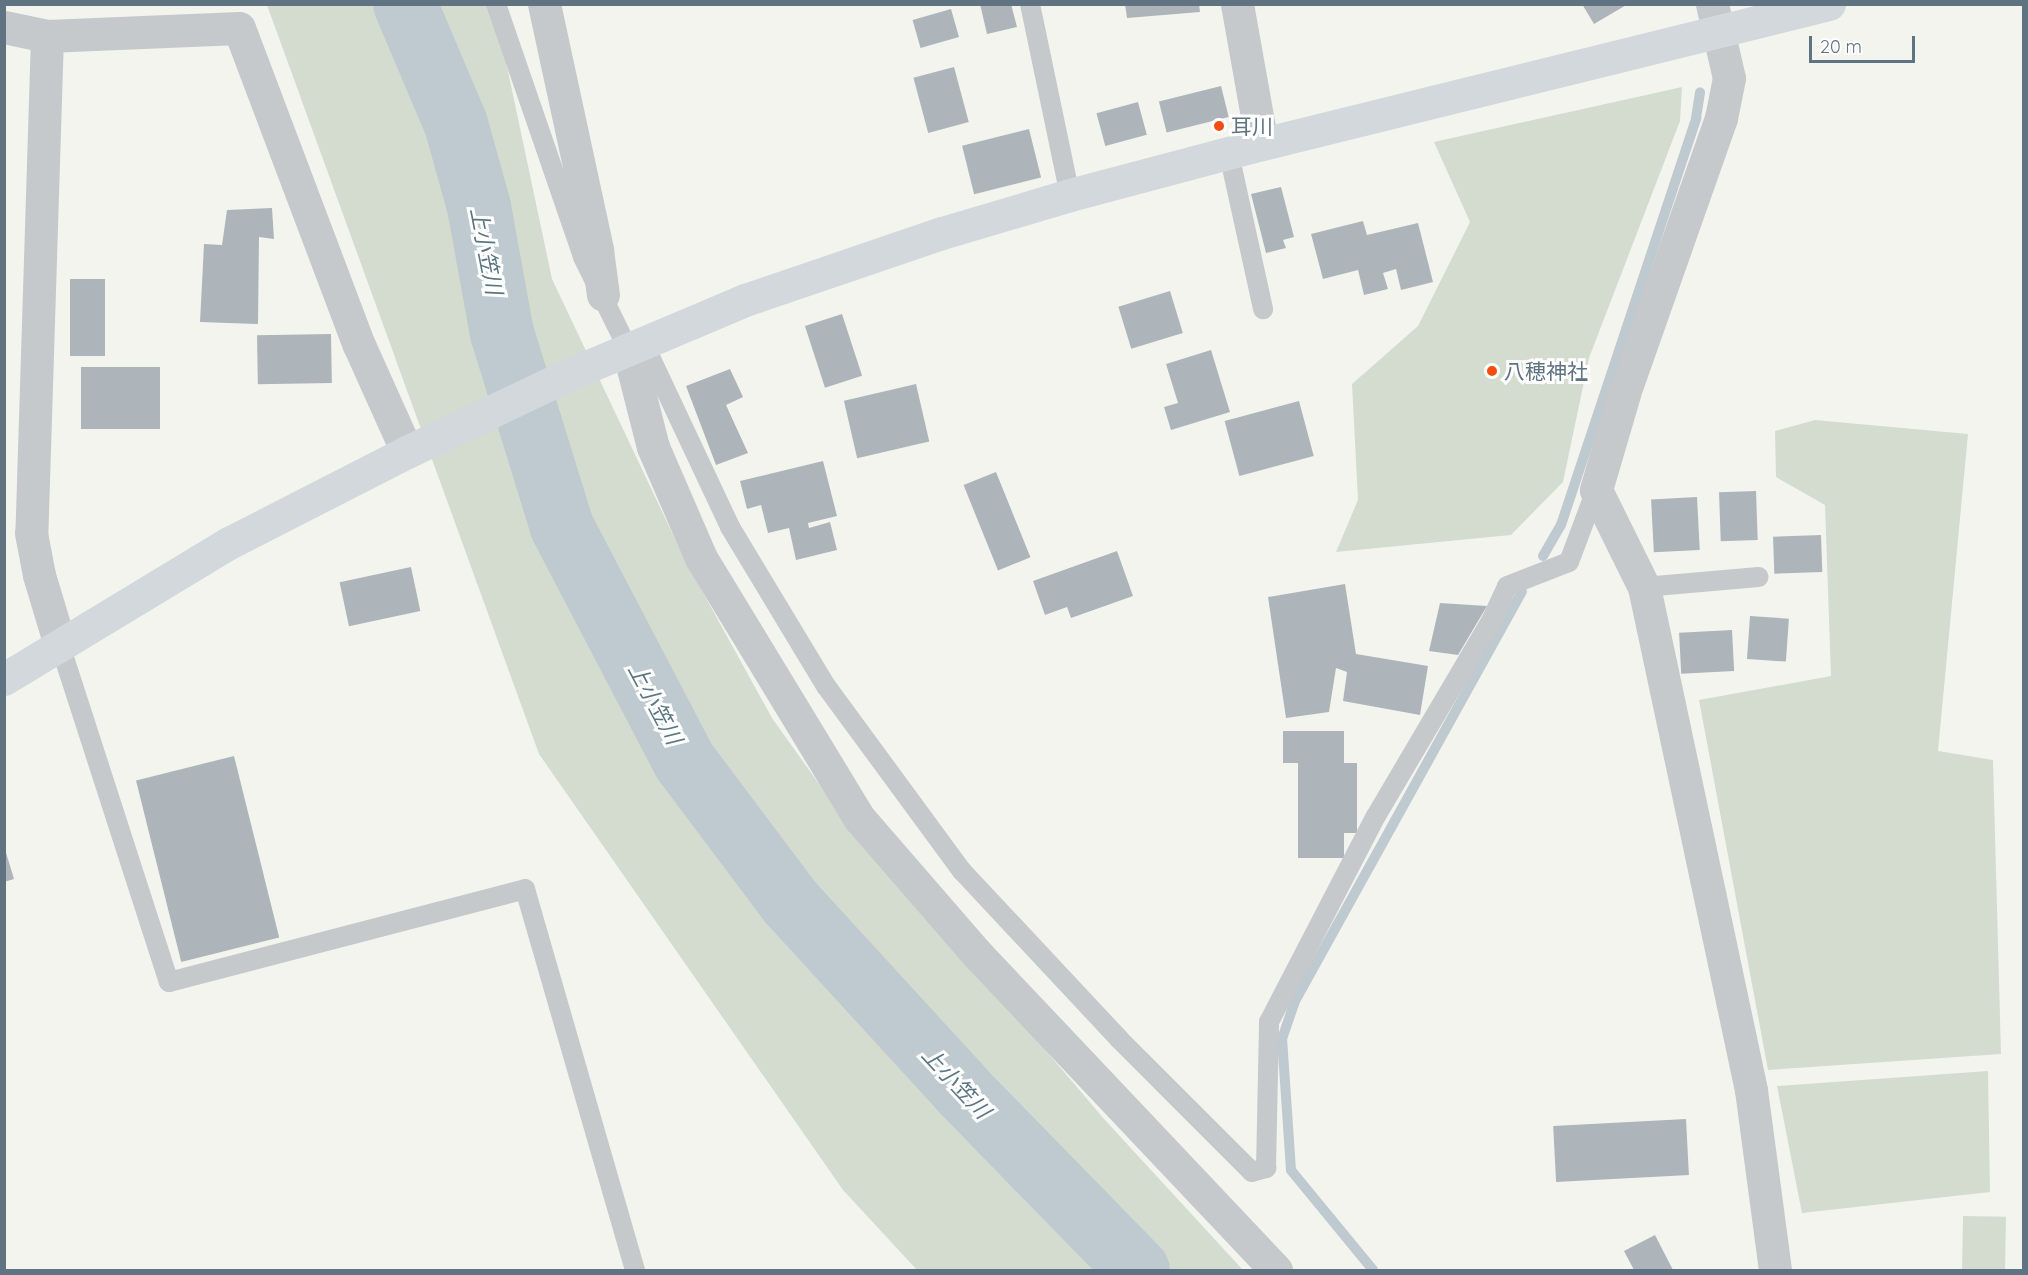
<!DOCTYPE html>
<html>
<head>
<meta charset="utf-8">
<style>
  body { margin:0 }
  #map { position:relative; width:2028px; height:1275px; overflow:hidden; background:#f4f4ef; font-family:Quicksand,"Noto Sans JP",sans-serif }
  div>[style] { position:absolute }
  .green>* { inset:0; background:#d4dcd0; transform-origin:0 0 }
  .stream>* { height:10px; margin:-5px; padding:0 5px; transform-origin:5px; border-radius:5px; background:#becacf }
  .river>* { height:64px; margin:-32px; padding:0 32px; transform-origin:32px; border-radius:32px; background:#becacf }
  .building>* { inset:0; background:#adb5ba; transform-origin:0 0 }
  .lane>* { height:20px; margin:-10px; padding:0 10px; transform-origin:10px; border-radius:10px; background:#c6c9cc }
  .street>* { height:33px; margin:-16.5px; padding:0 16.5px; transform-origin:16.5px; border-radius:16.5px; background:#c6c9cc }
  .secondary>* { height:33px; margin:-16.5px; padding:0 16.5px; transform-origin:16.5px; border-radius:16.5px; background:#d2d8dc }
  .dots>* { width:16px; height:16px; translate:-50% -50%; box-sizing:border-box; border:3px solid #fff; border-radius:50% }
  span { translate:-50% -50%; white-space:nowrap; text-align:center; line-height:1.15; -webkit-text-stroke:6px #fff; paint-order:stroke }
  .poi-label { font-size:21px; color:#607383 }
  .left { translate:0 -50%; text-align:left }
  .water-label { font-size:22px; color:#5b7682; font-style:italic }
  .frame { position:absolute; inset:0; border:6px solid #607383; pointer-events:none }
  .scale { position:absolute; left:1809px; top:36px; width:106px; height:27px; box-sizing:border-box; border:3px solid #607383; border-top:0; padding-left:8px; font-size:18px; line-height:21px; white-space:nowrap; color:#607383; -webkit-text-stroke:4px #fff; paint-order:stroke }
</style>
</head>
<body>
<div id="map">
  <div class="green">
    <div style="clip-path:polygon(267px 5px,494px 5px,552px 279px,685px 560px,772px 718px,822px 788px,1105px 1120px,1243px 1270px,917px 1270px,843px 1190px,539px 754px)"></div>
    <div style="clip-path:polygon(1682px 87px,1680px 121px,1589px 358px,1563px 482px,1511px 535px,1336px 552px,1358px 500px,1352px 384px,1418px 326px,1470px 222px,1434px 142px)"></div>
    <div style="clip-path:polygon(1815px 420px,1968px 434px,1938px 751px,1993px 760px,2001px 1054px,1768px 1070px,1699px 700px,1831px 676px,1825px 505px,1776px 477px,1775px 431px)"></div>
    <div style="clip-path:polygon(1988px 1071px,1990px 1192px,1802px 1213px,1777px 1086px)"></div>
    <div style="left:1963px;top:1216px;width:43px;height:54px;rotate:1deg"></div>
  </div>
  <div class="stream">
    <div style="left:1543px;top:556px;width:36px;rotate:-60deg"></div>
    <div style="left:1561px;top:525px;width:429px;rotate:-71.6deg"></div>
    <div style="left:1696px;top:118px;width:26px;rotate:-81deg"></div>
    <div style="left:1373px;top:1270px;width:129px;rotate:-129.4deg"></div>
    <div style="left:1291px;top:1170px;width:131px;rotate:-93.9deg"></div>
    <div style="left:1282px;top:1039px;width:40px;rotate:-71.1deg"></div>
    <div style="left:1295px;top:1001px;width:468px;rotate:-61deg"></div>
  </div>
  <div class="river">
    <div style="left:405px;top:4px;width:130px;rotate:67deg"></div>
    <div style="left:456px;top:124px;width:86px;rotate:74.5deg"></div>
    <div style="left:479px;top:207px;width:128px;rotate:79.7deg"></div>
    <div style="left:502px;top:333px;width:203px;rotate:72.8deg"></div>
    <div style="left:562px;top:527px;width:265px;rotate:62.4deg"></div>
    <div style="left:685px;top:762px;width:176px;rotate:53.1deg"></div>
    <div style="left:791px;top:903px;width:256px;rotate:47.5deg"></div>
    <div style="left:964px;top:1092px;width:249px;rotate:45.7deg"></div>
  </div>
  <div class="building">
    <div style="clip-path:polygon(980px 4px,1011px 4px,1017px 27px,987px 34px)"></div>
    <div style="clip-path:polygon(1125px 4px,1199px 4px,1200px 12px,1127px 18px)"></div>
    <div style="clip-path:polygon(1582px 4px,1628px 4px,1594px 24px)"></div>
    <div style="left:951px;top:9px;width:29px;height:40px;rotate:74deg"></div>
    <div style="left:954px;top:67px;width:57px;height:42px;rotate:75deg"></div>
    <div style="left:1221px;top:86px;width:32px;height:64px;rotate:76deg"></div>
    <div style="left:1138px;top:102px;width:34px;height:43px;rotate:75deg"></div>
    <div style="left:1029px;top:129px;width:50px;height:69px;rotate:76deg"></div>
    <div style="clip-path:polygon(1281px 187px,1294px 237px,1283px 240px,1286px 248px,1266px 253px,1251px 194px)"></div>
    <div style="clip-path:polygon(272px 208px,274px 239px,259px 237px,258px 324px,200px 322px,204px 244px,222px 245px,227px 210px)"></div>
    <div style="clip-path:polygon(1363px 221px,1367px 235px,1418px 223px,1433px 282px,1401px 290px,1396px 269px,1383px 273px,1388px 289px,1364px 295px,1358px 270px,1323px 279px,1311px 234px)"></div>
    <div style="left:70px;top:279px;width:35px;height:77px"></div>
    <div style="left:1170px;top:291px;width:44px;height:54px;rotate:73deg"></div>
    <div style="left:842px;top:314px;width:65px;height:39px;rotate:72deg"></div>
    <div style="left:331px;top:334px;width:49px;height:74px;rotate:89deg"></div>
    <div style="clip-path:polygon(1211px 350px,1230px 412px,1171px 430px,1164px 407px,1178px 403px,1166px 364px)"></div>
    <div style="left:160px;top:367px;width:62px;height:79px;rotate:90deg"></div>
    <div style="clip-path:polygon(730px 369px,743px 397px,726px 405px,748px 453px,716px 465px,686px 386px)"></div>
    <div style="left:916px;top:384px;width:59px;height:74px;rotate:77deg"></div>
    <div style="left:1299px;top:401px;width:57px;height:77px;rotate:75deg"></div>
    <div style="clip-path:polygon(823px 461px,837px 516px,808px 523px,809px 528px,830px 522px,837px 550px,796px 560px,789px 528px,768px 533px,761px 505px,747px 509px,740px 481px)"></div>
    <div style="left:996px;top:472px;width:92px;height:35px;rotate:68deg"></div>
    <div style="left:1756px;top:491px;width:49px;height:37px;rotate:88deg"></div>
    <div style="left:1697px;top:497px;width:53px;height:46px;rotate:87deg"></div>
    <div style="left:1821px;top:535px;width:37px;height:48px;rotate:88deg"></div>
    <div style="clip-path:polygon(1117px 551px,1133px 596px,1071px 618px,1067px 607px,1045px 615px,1033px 581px)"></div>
    <div style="left:411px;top:567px;width:45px;height:73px;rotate:78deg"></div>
    <div style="clip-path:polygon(1345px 584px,1356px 654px,1428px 666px,1420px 715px,1343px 701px,1347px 672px,1336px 668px,1329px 712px,1286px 718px,1268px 597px)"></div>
    <div style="clip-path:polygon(1440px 603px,1487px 606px,1458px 655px,1429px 651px)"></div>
    <div style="left:1750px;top:616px;width:39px;height:43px;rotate:4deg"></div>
    <div style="left:1732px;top:630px;width:41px;height:53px;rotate:87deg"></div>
    <div style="clip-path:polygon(1283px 731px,1344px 731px,1344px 763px,1357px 763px,1357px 833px,1344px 833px,1344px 858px,1298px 858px,1298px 763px,1283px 763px)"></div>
    <div style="left:234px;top:756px;width:187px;height:101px;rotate:76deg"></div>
    <div style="clip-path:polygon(4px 846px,14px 879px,4px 882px)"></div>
    <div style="left:1686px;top:1119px;width:56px;height:133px;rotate:87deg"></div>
    <div style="clip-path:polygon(1655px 1235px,1673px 1270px,1634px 1270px,1624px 1251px)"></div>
  </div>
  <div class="lane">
    <div style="left:496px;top:4px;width:268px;rotate:71deg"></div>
    <div style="left:583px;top:257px;width:102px;rotate:63.9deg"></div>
    <div style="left:1030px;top:4px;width:195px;rotate:78.2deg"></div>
    <div style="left:1229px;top:154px;width:159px;rotate:77.6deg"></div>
    <div style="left:644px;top:344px;width:202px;rotate:64.8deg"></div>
    <div style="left:730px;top:527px;width:186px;rotate:58.9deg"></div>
    <div style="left:826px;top:686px;width:230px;rotate:53.7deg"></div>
    <div style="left:962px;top:871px;width:230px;rotate:46.9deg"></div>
    <div style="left:1119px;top:1039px;width:188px;rotate:45deg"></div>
    <div style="left:1252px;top:1172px;width:15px;rotate:-16deg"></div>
    <div style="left:1266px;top:1168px;width:146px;rotate:-88.8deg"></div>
    <div style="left:1269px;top:1022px;width:232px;rotate:-62.6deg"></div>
    <div style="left:1376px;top:816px;width:226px;rotate:-59.5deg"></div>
    <div style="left:1491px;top:621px;width:38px;rotate:-65deg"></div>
    <div style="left:1507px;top:586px;width:66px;rotate:-21.2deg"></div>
    <div style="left:1569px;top:562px;width:77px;rotate:-69.4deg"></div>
    <div style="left:1644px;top:587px;width:115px;rotate:-5deg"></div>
    <div style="left:60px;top:645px;width:354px;rotate:72.1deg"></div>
    <div style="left:169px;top:982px;width:368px;rotate:-14.6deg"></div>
    <div style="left:525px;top:889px;width:397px;rotate:73.9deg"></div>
  </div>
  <div class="street">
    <div style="left:544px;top:4px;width:252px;rotate:77.8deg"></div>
    <div style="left:597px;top:250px;width:45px;rotate:82.4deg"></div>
    <div style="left:1237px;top:4px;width:142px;rotate:79.9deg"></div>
    <div style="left:1712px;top:4px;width:76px;rotate:77.1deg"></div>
    <div style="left:1729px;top:78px;width:41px;rotate:101.3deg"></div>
    <div style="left:1721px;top:118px;width:293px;rotate:109.4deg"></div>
    <div style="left:1624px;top:394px;width:100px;rotate:106.3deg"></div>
    <div style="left:1596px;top:490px;width:108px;rotate:63.7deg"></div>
    <div style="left:1644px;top:587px;width:514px;rotate:77.99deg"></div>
    <div style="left:1751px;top:1090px;width:182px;rotate:82.4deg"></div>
    <div style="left:4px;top:27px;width:44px;rotate:11.8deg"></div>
    <div style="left:47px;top:36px;width:192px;rotate:-2.4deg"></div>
    <div style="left:239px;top:28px;width:339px;rotate:69.3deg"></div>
    <div style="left:359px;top:345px;width:117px;rotate:65.8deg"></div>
    <div style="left:47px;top:36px;width:497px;rotate:91.8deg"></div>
    <div style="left:31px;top:533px;width:43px;rotate:79.2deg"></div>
    <div style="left:39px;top:575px;width:73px;rotate:73.3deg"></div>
    <div style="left:628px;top:349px;width:101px;rotate:75.7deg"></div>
    <div style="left:653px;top:447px;width:121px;rotate:66.6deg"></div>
    <div style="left:701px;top:558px;width:306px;rotate:58.7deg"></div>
    <div style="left:860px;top:819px;width:180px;rotate:49.1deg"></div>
    <div style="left:978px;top:955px;width:434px;rotate:46.6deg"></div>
  </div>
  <div class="secondary">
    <div style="left:4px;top:679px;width:261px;rotate:-31.2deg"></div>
    <div style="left:227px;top:544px;width:202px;rotate:-27.1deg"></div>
    <div style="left:407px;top:452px;width:181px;rotate:-25.6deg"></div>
    <div style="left:570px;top:374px;width:190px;rotate:-22.9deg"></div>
    <div style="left:745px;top:300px;width:208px;rotate:-18.8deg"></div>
    <div style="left:942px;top:233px;width:134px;rotate:-16.5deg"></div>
    <div style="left:1070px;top:195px;width:199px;rotate:-14.9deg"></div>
    <div style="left:1262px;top:144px;width:584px;rotate:-13.87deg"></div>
  </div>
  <div class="dots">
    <div style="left:1219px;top:126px;background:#f34d11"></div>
    <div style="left:1492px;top:371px;background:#f34d11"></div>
  </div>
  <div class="poi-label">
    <span class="left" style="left:1231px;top:126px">耳川</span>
    <span class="left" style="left:1504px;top:371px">八穂神社</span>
  </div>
  <div class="water-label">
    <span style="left:486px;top:251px;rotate:79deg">上小笠川</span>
    <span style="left:655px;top:704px;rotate:62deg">上小笠川</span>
    <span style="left:956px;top:1083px;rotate:47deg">上小笠川</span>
  </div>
  <div class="frame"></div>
  <div class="scale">20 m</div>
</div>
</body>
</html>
